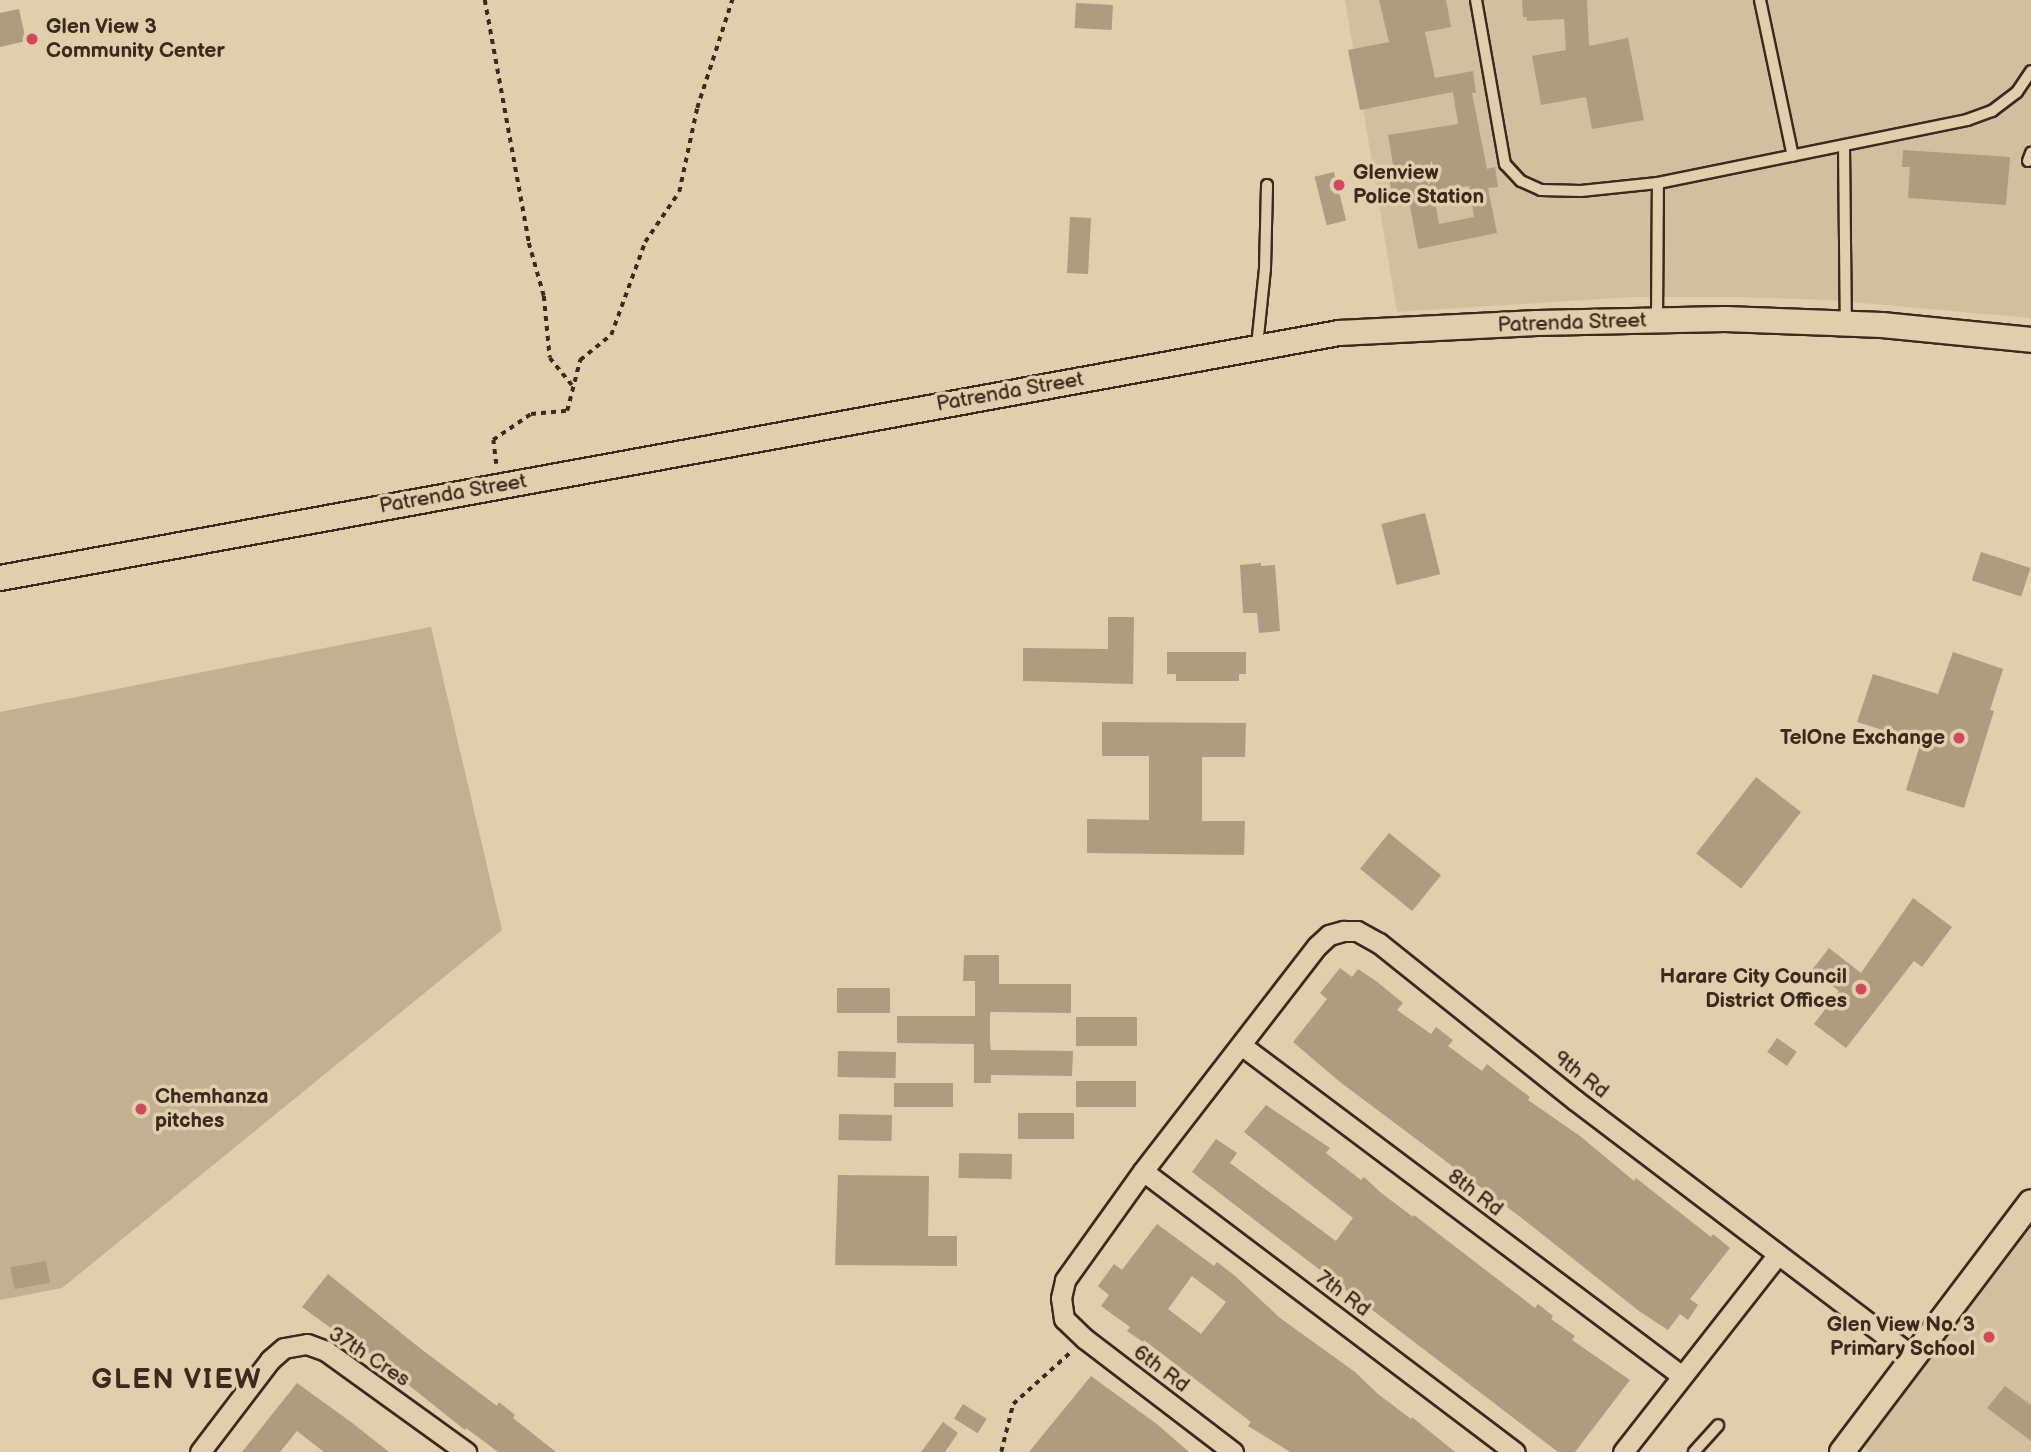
<!DOCTYPE html>
<html>
<head>
<meta charset="utf-8">
<style>
  body { margin:0 }
  #map { position:relative; width:2031px; height:1452px; overflow:hidden; background:#e1ceac; font-family:"Balsamiq Sans",sans-serif }
  div>[style] { position:absolute }
  .built>* { inset:0; background:#d2bf9f }
  .green>* { inset:0; background:#c3b092 }
  .building>* { inset:0; background:#ae9b80; transform-origin:0 0 }
  .path>* { height:3.5px; margin-top:-1.75px; transform-origin:0; background:repeating-linear-gradient(90deg,#3b2a1e 0 5px,transparent 0 10px) }
  .roads { filter:drop-shadow(2px 0 #3b2a1e) drop-shadow(-2px 0 #3b2a1e) drop-shadow(0 2px #3b2a1e) drop-shadow(0 -2px #3b2a1e) }
  .service>* { height:10px; margin:-5px; padding:0 5px; transform-origin:5px; border-radius:5px; background:#e1ceac }
  .minor>* { height:19px; margin:-9.5px; padding:0 9.5px; transform-origin:9.5px; border-radius:9.5px; background:#e1ceac }
  .tertiary>* { height:24px; margin:-12px; padding:0 12px; transform-origin:12px; border-radius:12px; background:#e1ceac }
  .dots>* { width:19px; height:19px; translate:-50% -50%; box-sizing:border-box; border:4px solid #e1ceac; border-radius:50% }
  span { translate:-50% -50%; white-space:nowrap; text-align:center; line-height:1.15; -webkit-text-stroke:7px #e1ceac; paint-order:stroke }
  .poi-label { font-size:21px; color:#3b2a1e; font-weight:700 }
  .left { translate:0 -50%; text-align:left }
  .right { translate:-100% -50%; text-align:right }
  .street-label { font-size:21px; color:#3b2a1e }
  .district-label { font-size:28px; color:#3b2a1e; font-weight:700; letter-spacing:2px }
</style>
</head>
<body>
<div id="map">
  <div class="built">
    <div style="clip-path:polygon(1345px 0,2031px 0,2031px 318px,1829px 300px,1743px 297px,1632px 297px,1397px 312px)"></div>
    <div style="clip-path:polygon(2031px 1227px,2031px 1452px,1871px 1452px,1864px 1447px)"></div>
  </div>
  <div class="green">
    <div style="clip-path:polygon(431px 627px,502px 930px,62px 1288px,0 1300px,0 712px)"></div>
  </div>
  <div class="building">
    <div style="clip-path:polygon(evenodd,1379px 0,1446px 0,1451px 27px,1425px 32px,1435px 78px,1473px 71px,1476px 93px,1472px 93px,1487px 169px,1495px 167px,1498px 187px,1488px 188px,1497px 233px,1418px 249px,1408px 195px,1393px 198px,1389px 177px,1395px 176px,1388px 135px,1458px 124px,1453px 92px,1360px 110px,1348px 50px,1389px 42px,1379px 0,1469px 186px,1474px 217px,1439px 224px,1433px 191px,1469px 186px)"></div>
    <div style="clip-path:polygon(1522px 0,1587px 0,1589px 46px,1628px 38px,1644px 120px,1592px 129px,1586px 97px,1541px 105px,1532px 56px,1566px 50px,1564px 19px,1527px 21px,1527px 17px,1523px 17px)"></div>
    <div style="left:1076px;top:3px;width:37px;height:25px;rotate:3deg"></div>
    <div style="clip-path:polygon(19px 9px,26px 41px,0 47px,0 13px)"></div>
    <div style="clip-path:polygon(1903px 150px,2010px 157px,2006px 205px,1908px 198px,1910px 167px,1902px 167px)"></div>
    <div style="left:1334px;top:172px;width:50px;height:20px;rotate:76deg"></div>
    <div style="left:1070px;top:217px;width:21px;height:56px;rotate:3deg"></div>
    <div style="left:1425px;top:513px;width:63px;height:45px;rotate:76deg"></div>
    <div style="left:1981px;top:552px;width:52px;height:30px;rotate:18deg"></div>
    <div style="clip-path:polygon(1261px 563px,1261px 566px,1275px 565px,1280px 631px,1259px 633px,1257px 613px,1243px 613px,1240px 565px)"></div>
    <div style="clip-path:polygon(1108px 617px,1134px 617px,1133px 684px,1023px 681px,1023px 648px,1108px 649px)"></div>
    <div style="clip-path:polygon(1167px 652px,1246px 652px,1246px 674px,1239px 674px,1239px 681px,1176px 681px,1176px 674px,1167px 674px)"></div>
    <div style="clip-path:polygon(1953px 652px,2003px 669px,1990px 710px,1994px 711px,1964px 808px,1906px 790px,1921px 742px,1857px 722px,1873px 674px,1938px 694px)"></div>
    <div style="clip-path:polygon(1102px 722px,1246px 723px,1245px 757px,1202px 757px,1202px 821px,1245px 821px,1244px 855px,1087px 853px,1087px 819px,1149px 820px,1149px 756px,1102px 756px)"></div>
    <div style="left:1756px;top:777px;width:57px;height:97px;rotate:38deg"></div>
    <div style="left:1389px;top:833px;width:67px;height:46px;rotate:39deg"></div>
    <div style="clip-path:polygon(1913px 898px,1952px 927px,1922px 967px,1914px 961px,1846px 1048px,1814px 1024px,1839px 991px,1812px 970px,1829px 948px,1861px 973px)"></div>
    <div style="clip-path:polygon(964px 955px,999px 955px,999px 984px,1071px 984px,1071px 1013px,990px 1012px,990px 1043px,991px 1050px,1073px 1051px,1072px 1076px,991px 1075px,991px 1083px,974px 1083px,974px 1044px,897px 1043px,897px 1016px,975px 1016px,975px 981px,963px 981px)"></div>
    <div style="clip-path:polygon(1340px 968px,1352px 977px,1358px 969px,1376px 981px,1403px 1003px,1397px 1010px,1431px 1034px,1436px 1027px,1453px 1040px,1448px 1046px,1482px 1071px,1487px 1064px,1502px 1076px,1530px 1097px,1528px 1100px,1580px 1136px,1634px 1181px,1636px 1178px,1711px 1237px,1713px 1234px,1730px 1248px,1690px 1299px,1698px 1305px,1688px 1320px,1680px 1314px,1668px 1330px,1639px 1311px,1523px 1219px,1340px 1082px,1293px 1042px,1327px 999px,1320px 993px)"></div>
    <div style="left:837px;top:988px;width:53px;height:25px"></div>
    <div style="left:1076px;top:1017px;width:61px;height:29px"></div>
    <div style="left:1777px;top:1038px;width:24px;height:17px;rotate:35deg"></div>
    <div style="left:838px;top:1051px;width:58px;height:26px;rotate:1deg"></div>
    <div style="left:1076px;top:1081px;width:60px;height:26px"></div>
    <div style="left:894px;top:1083px;width:59px;height:24px"></div>
    <div style="clip-path:polygon(1266px 1105px,1330px 1148px,1326px 1153px,1361px 1180px,1364px 1177px,1380px 1192px,1413px 1217px,1414px 1215px,1535px 1308px,1538px 1304px,1553px 1316px,1551px 1319px,1575px 1336px,1572px 1340px,1630px 1380px,1575px 1452px,1558px 1452px,1192px 1172px,1216px 1139px,1237px 1153px,1230px 1163px,1336px 1241px,1353px 1218px,1244px 1132px)"></div>
    <div style="left:1018px;top:1113px;width:56px;height:26px"></div>
    <div style="left:839px;top:1114px;width:53px;height:26px;rotate:1deg"></div>
    <div style="left:959px;top:1153px;width:53px;height:25px;rotate:1deg"></div>
    <div style="clip-path:polygon(838px 1175px,929px 1176px,928px 1236px,957px 1236px,957px 1266px,835px 1265px)"></div>
    <div style="clip-path:polygon(evenodd,1157px 1224px,1214px 1266px,1217px 1262px,1234px 1275px,1280px 1318px,1355px 1372px,1378px 1394px,1411px 1419px,1412px 1417px,1455px 1452px,1290px 1452px,1248px 1426px,1251px 1422px,1144px 1340px,1143px 1342px,1127px 1331px,1130px 1327px,1101px 1306px,1109px 1295px,1098px 1286px,1114px 1264px,1122px 1270px,1157px 1224px,1192px 1276px,1226px 1302px,1201px 1334px,1168px 1309px,1192px 1276px)"></div>
    <div style="left:46px;top:1261px;width:22px;height:36px;rotate:80deg"></div>
    <div style="clip-path:polygon(328px 1274px,421px 1349px,497px 1406px,499px 1402px,515px 1415px,513px 1418px,556px 1452px,498px 1452px,466px 1428px,465px 1430px,352px 1340px,350px 1342px,302px 1307px)"></div>
    <div style="clip-path:polygon(1091px 1376px,1158px 1425px,1189px 1452px,1029px 1452px)"></div>
    <div style="clip-path:polygon(297px 1383px,351px 1422px,389px 1452px,324px 1452px,297px 1431px,280px 1452px,242px 1452px)"></div>
    <div style="clip-path:polygon(2005px 1386px,2031px 1405px,2031px 1441px,1987px 1408px)"></div>
    <div style="left:963px;top:1404px;width:28px;height:17px;rotate:32deg"></div>
    <div style="clip-path:polygon(943px 1422px,958px 1433px,945px 1452px,921px 1452px)"></div>
  </div>
  <div class="path">
    <div style="left:485px;top:0;width:247px;rotate:79.7deg"></div>
    <div style="left:529px;top:243px;width:55px;rotate:74.2deg"></div>
    <div style="left:544px;top:296px;width:62px;rotate:84.5deg"></div>
    <div style="left:550px;top:358px;width:35px;rotate:51deg"></div>
    <div style="left:496px;top:464px;width:24px;rotate:-97deg"></div>
    <div style="left:493px;top:440px;width:46px;rotate:-34.4deg"></div>
    <div style="left:531px;top:414px;width:36px;rotate:-5deg"></div>
    <div style="left:567px;top:411px;width:53px;rotate:-75.7deg"></div>
    <div style="left:580px;top:360px;width:40px;rotate:-39deg"></div>
    <div style="left:611px;top:335px;width:99px;rotate:-69.9deg"></div>
    <div style="left:645px;top:242px;width:60px;rotate:-55.8deg"></div>
    <div style="left:679px;top:192px;width:86px;rotate:-77.9deg"></div>
    <div style="left:697px;top:108px;width:114px;rotate:-72deg"></div>
    <div style="left:1001px;top:1452px;width:49px;rotate:-76deg"></div>
    <div style="left:1013px;top:1404px;width:78px;rotate:-41.9deg"></div>
  </div>
  <div class="roads">
    <div class="service">
      <div style="left:1476px;top:0;width:167px;rotate:80deg"></div>
      <div style="left:1505px;top:164px;width:23px;rotate:47deg"></div>
      <div style="left:1521px;top:181px;width:22px;rotate:24deg"></div>
      <div style="left:1541px;top:190px;width:40px;rotate:1.4deg"></div>
      <div style="left:1581px;top:191px;width:77px;rotate:-5.9deg"></div>
      <div style="left:1658px;top:183px;width:315px;rotate:-11.5deg"></div>
      <div style="left:1967px;top:120px;width:27px;rotate:-20deg"></div>
      <div style="left:1992px;top:111px;width:31px;rotate:-37deg"></div>
      <div style="left:2017px;top:92px;width:25px;rotate:-56deg"></div>
      <div style="left:1760px;top:0;width:159px;rotate:78.1deg"></div>
      <div style="left:1844px;top:146px;width:177px;rotate:89.4deg"></div>
      <div style="left:2028px;top:161px;width:9px;rotate:-69deg"></div>
      <div style="left:1657px;top:319px;width:136px;rotate:-89.6deg"></div>
      <div style="left:1257px;top:346px;width:78px;rotate:-84.1deg"></div>
      <div style="left:1265px;top:268px;width:83px;rotate:-88.6deg"></div>
      <div style="left:1694px;top:1452px;width:36px;rotate:-48deg"></div>
    </div>
    <div class="minor">
      <div style="left:1241px;top:1045px;width:551px;rotate:36.89deg"></div>
      <div style="left:1143px;top:1171px;width:466px;rotate:37.1deg"></div>
      <div style="left:200px;top:1452px;width:116px;rotate:-52.7deg"></div>
      <div style="left:270px;top:1360px;width:18px;rotate:-41deg"></div>
      <div style="left:284px;top:1348px;width:23px;rotate:-10deg"></div>
      <div style="left:307px;top:1344px;width:20px;rotate:20deg"></div>
      <div style="left:326px;top:1351px;width:173px;rotate:35.8deg"></div>
      <div style="left:1233px;top:1452px;width:186px;rotate:-142.6deg"></div>
      <div style="left:1085px;top:1339px;width:29px;rotate:-136deg"></div>
      <div style="left:1064px;top:1319px;width:21px;rotate:-98deg"></div>
      <div style="left:1061px;top:1298px;width:18px;rotate:-77deg"></div>
      <div style="left:1065px;top:1280px;width:134px;rotate:-54.4deg"></div>
      <div style="left:1143px;top:1171px;width:284px;rotate:-52.3deg"></div>
      <div style="left:1317px;top:946px;width:16px;rotate:-43deg"></div>
      <div style="left:1329px;top:935px;width:15px;rotate:-16deg"></div>
      <div style="left:1343px;top:931px;width:14px"></div>
      <div style="left:1357px;top:931px;width:25px;rotate:29deg"></div>
      <div style="left:1379px;top:943px;width:251px;rotate:38.7deg"></div>
      <div style="left:1575px;top:1100px;width:425px;rotate:37.2deg"></div>
      <div style="left:1623px;top:1452px;width:251px;rotate:-51.9deg"></div>
    </div>
    <div class="tertiary">
      <div style="left:0;top:578px;width:1361px;rotate:-10.37deg"></div>
      <div style="left:1339px;top:333px;width:198px;rotate:-2.9deg"></div>
      <div style="left:1537px;top:323px;width:188px;rotate:-1.2deg"></div>
      <div style="left:1725px;top:319px;width:157px;rotate:2.2deg"></div>
      <div style="left:1882px;top:325px;width:150px;rotate:5.7deg"></div>
      <div style="left:1842px;top:1452px;width:313px;rotate:-52.9deg"></div>
    </div>
  </div>
  <div class="dots">
    <div style="left:32px;top:39px;background:#d1495b"></div>
    <div style="left:1339px;top:185px;background:#d1495b"></div>
    <div style="left:1959px;top:738px;background:#d1495b"></div>
    <div style="left:1861px;top:989px;background:#d1495b"></div>
    <div style="left:141px;top:1109px;background:#d1495b"></div>
    <div style="left:1989px;top:1337px;background:#d1495b"></div>
  </div>
  <div class="poi-label">
    <span class="left" style="left:46px;top:39px">Glen View 3<br>Community Center</span>
    <span class="left" style="left:1353px;top:185px">Glenview<br>Police Station</span>
    <span class="right" style="left:1945px;top:738px">TelOne Exchange</span>
    <span class="right" style="left:1847px;top:989px">Harare City Council<br>District Offices</span>
    <span class="left" style="left:155px;top:1109px">Chemhanza<br>pitches</span>
    <span class="right" style="left:1975px;top:1337px">Glen View No. 3<br>Primary School</span>
  </div>
  <div class="street-label">
    <span style="left:1572px;top:323px;rotate:-2deg">Patrenda Street</span>
    <span style="left:1010px;top:392px;rotate:-10deg">Patrenda Street</span>
    <span style="left:453px;top:494px;rotate:-10deg">Patrenda Street</span>
    <span style="left:1581px;top:1075px;rotate:38deg">9th Rd</span>
    <span style="left:1475px;top:1193px;rotate:37deg">8th Rd</span>
    <span style="left:1343px;top:1294px;rotate:37deg">7th Rd</span>
    <span style="left:369px;top:1357px;rotate:33deg">37th Cres</span>
    <span style="left:1161px;top:1369px;rotate:37deg">6th Rd</span>
  </div>
  <div class="district-label">
    <span style="left:177px;top:1380px">GLEN VIEW</span>
  </div>
</div>
</body>
</html>
